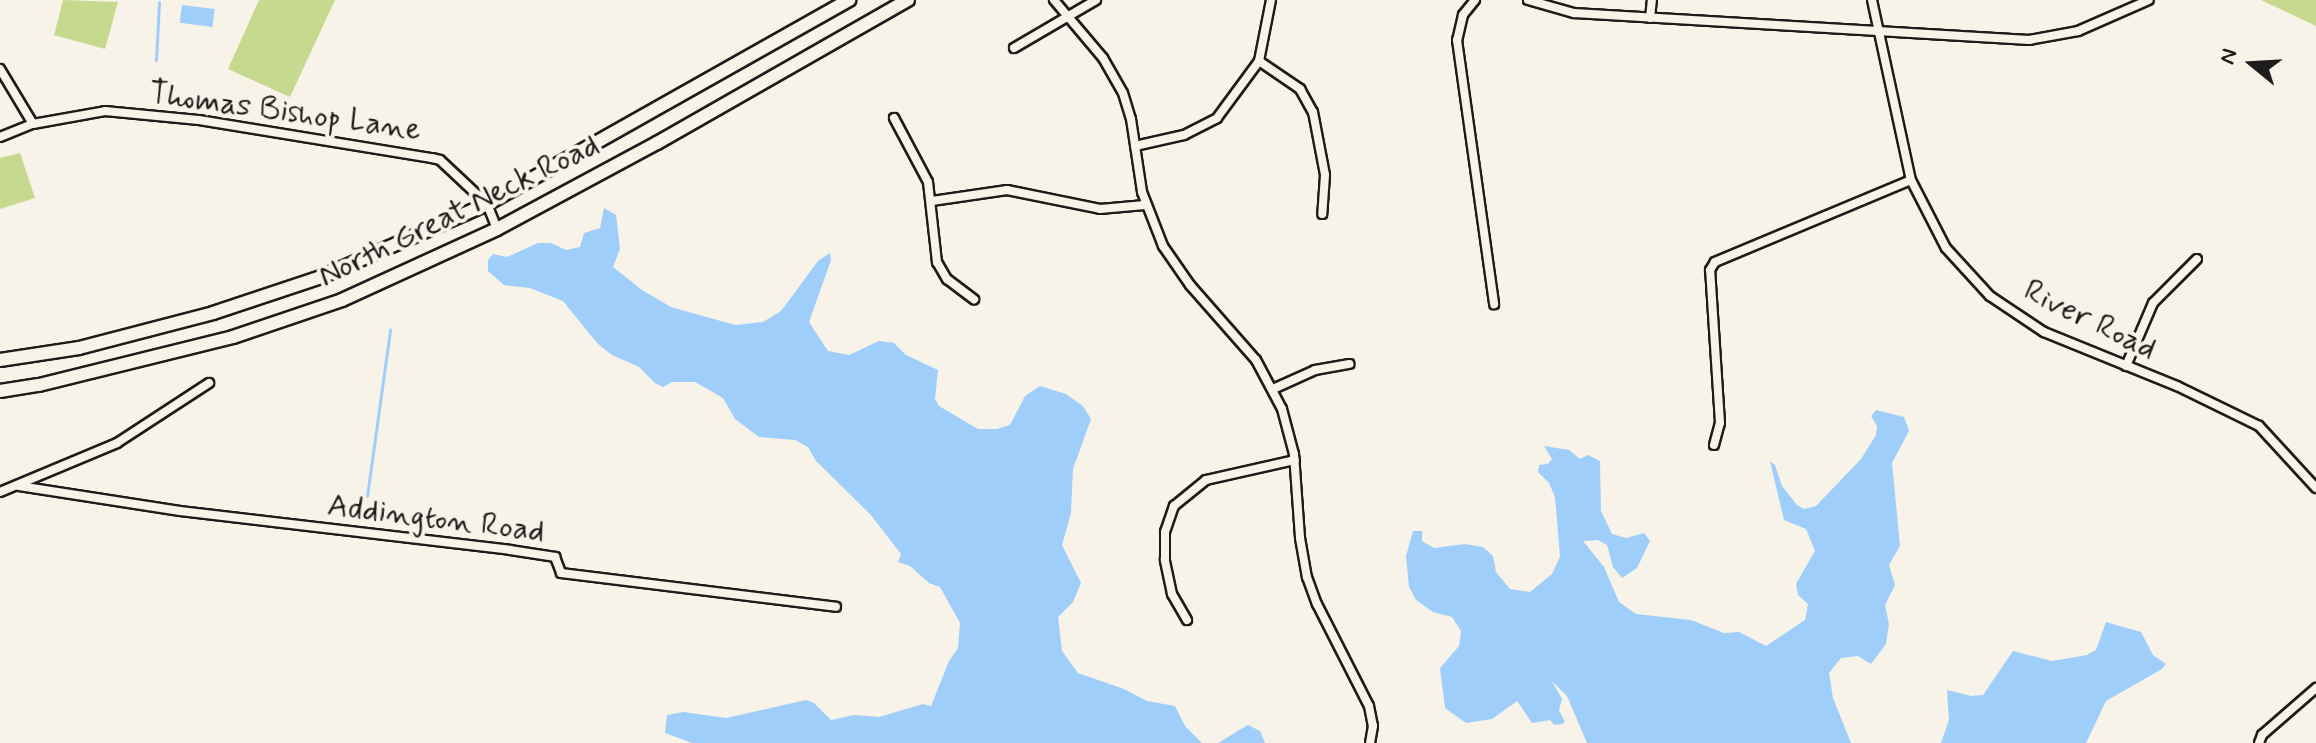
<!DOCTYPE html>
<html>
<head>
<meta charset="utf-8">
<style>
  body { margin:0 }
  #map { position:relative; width:2316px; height:743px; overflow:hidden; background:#f7f3e8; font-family:Mynerve,sans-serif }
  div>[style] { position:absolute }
  .green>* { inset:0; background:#c6d98e }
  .water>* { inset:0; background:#9fcefb; transform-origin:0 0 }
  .stream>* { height:3px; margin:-1.5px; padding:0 1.5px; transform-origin:1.5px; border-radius:1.5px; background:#9fcefb }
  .roads { filter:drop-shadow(2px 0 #1c1c1c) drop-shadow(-2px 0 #1c1c1c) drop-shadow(0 2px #1c1c1c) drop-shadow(0 -2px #1c1c1c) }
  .street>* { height:8px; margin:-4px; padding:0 4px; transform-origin:4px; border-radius:4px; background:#f7f3e8 }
  .primary>* { height:12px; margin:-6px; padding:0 6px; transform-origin:6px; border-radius:6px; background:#f7f3e8 }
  span { translate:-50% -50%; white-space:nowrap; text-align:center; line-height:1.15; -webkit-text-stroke:8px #f7f3e8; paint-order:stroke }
  .street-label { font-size:32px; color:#1c1c1c }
  .north { position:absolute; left:2212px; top:24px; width:80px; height:80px; -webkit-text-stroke:6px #f7f3e8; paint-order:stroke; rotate:288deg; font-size:22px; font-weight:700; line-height:32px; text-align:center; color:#1c1c1c }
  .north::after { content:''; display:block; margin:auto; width:28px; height:36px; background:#1c1c1c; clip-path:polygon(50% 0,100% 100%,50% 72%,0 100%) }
</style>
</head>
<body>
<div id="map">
  <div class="green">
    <div style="clip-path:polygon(63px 0,118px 2px,105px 49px,54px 35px)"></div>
    <div style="clip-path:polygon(259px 0,335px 0,290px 97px,228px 69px)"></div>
    <div style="clip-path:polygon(2261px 0,2316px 0,2316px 26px)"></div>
    <div style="clip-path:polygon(20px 153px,35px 198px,0 209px,0 158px)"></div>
  </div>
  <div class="water">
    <div style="left:182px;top:5px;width:33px;height:18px;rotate:7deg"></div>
    <div style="clip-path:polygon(604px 208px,616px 215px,620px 249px,613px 267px,642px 290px,671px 307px,735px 325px,763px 322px,781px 311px,818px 261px,830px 253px,831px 260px,809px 322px,828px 351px,849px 355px,879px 341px,894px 343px,906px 355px,938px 370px,935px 399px,939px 406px,978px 429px,997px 429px,1010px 425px,1025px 396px,1040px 386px,1066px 394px,1083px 406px,1091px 419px,1073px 469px,1071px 513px,1062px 545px,1081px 583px,1073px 602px,1058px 617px,1062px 651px,1078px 673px,1124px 689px,1147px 701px,1175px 706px,1185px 726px,1202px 743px,692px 743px,665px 733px,667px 715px,683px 712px,726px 718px,806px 700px,814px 703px,831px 720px,854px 715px,879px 717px,923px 704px,931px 706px,949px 661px,958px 648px,960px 623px,940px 587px,929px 583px,910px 566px,898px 562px,901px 554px,870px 514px,816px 461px,808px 447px,795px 440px,759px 437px,735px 419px,723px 398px,695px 382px,672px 382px,663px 387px,655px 383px,639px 367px,612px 355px,597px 343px,563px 301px,530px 288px,504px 285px,488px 271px,488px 260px,493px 254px,507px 257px,538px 243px,551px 243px,566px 250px,580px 247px,584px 233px,600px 228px)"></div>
    <div style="clip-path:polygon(1876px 410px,1904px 417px,1909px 431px,1892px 463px,1900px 546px,1889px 565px,1895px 585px,1885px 605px,1889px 624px,1886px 644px,1871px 664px,1858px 656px,1841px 658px,1829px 673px,1833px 698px,1851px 743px,1587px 743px,1567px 696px,1552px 681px,1562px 699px,1559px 710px,1565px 722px,1562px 724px,1554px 725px,1550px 720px,1532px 723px,1517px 701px,1492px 719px,1466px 723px,1445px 708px,1440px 668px,1459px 646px,1461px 631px,1452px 617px,1433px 612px,1416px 600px,1409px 587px,1406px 556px,1413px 531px,1422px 531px,1422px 541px,1434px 548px,1465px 544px,1483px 547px,1493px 556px,1496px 572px,1510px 589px,1530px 592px,1552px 574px,1560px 557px,1555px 497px,1549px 483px,1538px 472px,1539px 465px,1548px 464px,1552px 459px,1544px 446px,1569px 450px,1580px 459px,1588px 455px,1600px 461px,1601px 511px,1612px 534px,1626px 538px,1644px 533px,1650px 541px,1637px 568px,1622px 578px,1613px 567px,1607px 545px,1598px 540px,1583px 541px,1604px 567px,1619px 602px,1636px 614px,1691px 620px,1724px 633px,1739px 632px,1766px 646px,1805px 620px,1808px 604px,1798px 595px,1796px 584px,1815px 551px,1806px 529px,1784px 520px,1770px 461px,1775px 465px,1782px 486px,1797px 505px,1804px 509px,1816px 506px,1861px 459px,1876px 435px,1877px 426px,1871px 416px)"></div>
    <div style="clip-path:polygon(2106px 622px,2141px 632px,2153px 655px,2166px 664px,2162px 669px,2106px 701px,2086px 743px,1941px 743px,1949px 720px,1947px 690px,1971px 696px,1983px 695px,2013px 651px,2052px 661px,2087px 655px,2096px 650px)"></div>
    <div style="clip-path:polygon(1248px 725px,1260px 731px,1265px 743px,1218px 743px)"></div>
  </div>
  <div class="stream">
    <div style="left:156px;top:60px;width:58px;rotate:-87deg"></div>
    <div style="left:367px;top:496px;width:168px;rotate:-82.1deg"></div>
  </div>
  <div class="roads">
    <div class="street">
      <div style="left:1054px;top:0;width:76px;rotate:49.8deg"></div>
      <div style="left:1103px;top:58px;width:40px;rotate:60.3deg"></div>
      <div style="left:1123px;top:93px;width:27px;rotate:73deg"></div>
      <div style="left:1131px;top:119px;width:74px;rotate:81.4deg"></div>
      <div style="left:1142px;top:192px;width:58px;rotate:68.7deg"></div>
      <div style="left:1163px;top:246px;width:47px;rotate:55.3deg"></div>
      <div style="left:1190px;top:285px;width:100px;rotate:48.7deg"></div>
      <div style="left:1256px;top:360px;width:55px;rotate:62deg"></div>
      <div style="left:1282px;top:409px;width:47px;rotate:75.1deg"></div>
      <div style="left:1294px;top:454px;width:84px;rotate:85.9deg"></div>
      <div style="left:1300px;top:538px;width:40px;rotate:80deg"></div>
      <div style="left:1307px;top:577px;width:29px;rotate:70deg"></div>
      <div style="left:1317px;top:604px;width:114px;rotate:63deg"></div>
      <div style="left:1369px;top:706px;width:20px;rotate:79deg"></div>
      <div style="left:1373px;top:726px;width:17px;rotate:100deg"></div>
      <div style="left:1475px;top:0;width:19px;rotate:129deg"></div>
      <div style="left:1463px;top:15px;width:26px;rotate:103deg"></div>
      <div style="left:1457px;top:40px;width:267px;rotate:82deg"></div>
      <div style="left:1528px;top:0;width:48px;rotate:15.8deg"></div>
      <div style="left:1574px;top:13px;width:456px;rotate:3.4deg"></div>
      <div style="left:2029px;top:40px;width:50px;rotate:-10.4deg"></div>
      <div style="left:2078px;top:31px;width:77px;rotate:-23.6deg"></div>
      <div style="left:1872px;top:0;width:184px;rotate:77.8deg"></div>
      <div style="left:1911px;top:180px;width:76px;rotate:62.8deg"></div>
      <div style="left:1946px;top:248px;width:65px;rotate:47.5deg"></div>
      <div style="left:1990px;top:296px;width:65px;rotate:33.7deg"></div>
      <div style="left:2044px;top:332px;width:144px;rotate:22.1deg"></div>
      <div style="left:2177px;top:386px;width:91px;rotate:26deg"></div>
      <div style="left:2259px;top:426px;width:84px;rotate:47.4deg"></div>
      <div style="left:1650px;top:18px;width:18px;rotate:-84deg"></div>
      <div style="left:1014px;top:48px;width:95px;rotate:-30.3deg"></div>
      <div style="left:1259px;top:61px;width:50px;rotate:34.3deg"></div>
      <div style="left:1300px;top:89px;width:26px;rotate:61deg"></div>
      <div style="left:1313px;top:112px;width:64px;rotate:79.2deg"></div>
      <div style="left:1325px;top:175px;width:39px;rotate:94deg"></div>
      <div style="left:0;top:69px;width:64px;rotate:59deg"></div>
      <div style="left:894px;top:118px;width:72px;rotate:62deg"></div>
      <div style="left:928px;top:182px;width:81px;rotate:83.6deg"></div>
      <div style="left:937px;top:262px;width:20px;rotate:60deg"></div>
      <div style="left:947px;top:279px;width:34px;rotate:37deg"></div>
      <div style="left:0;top:137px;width:35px;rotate:-22deg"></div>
      <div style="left:33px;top:124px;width:73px;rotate:-10.2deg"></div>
      <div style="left:105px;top:111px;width:94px;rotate:5.5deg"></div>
      <div style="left:199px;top:120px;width:236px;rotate:9.3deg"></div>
      <div style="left:432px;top:158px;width:8px;rotate:14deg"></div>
      <div style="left:440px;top:160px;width:64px;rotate:43.1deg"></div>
      <div style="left:487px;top:204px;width:27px;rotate:68deg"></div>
      <div style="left:1135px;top:146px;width:50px;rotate:-12.7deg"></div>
      <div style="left:1184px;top:135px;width:37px;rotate:-27deg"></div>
      <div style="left:1217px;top:118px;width:71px;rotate:-53.6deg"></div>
      <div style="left:1259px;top:61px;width:62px;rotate:-78.9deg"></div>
      <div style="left:932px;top:201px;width:76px;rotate:-8.3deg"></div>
      <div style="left:1007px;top:190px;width:95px;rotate:11.5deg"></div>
      <div style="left:1100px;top:209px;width:45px;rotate:-5.1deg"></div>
      <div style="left:2126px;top:366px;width:69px;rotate:-66.8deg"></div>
      <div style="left:2153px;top:303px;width:62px;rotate:-45deg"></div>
      <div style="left:1273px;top:389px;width:46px;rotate:-24.3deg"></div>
      <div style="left:1315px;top:370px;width:35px;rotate:-10deg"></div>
      <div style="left:1714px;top:445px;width:23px;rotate:-75deg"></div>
      <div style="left:1720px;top:423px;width:153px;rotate:-93.7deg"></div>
      <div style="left:1710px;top:270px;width:9px;rotate:-58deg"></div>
      <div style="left:1715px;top:262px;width:212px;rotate:-22.7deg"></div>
      <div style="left:19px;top:486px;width:163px;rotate:8.8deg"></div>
      <div style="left:180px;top:511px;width:332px;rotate:6.7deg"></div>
      <div style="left:510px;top:550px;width:46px;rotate:8.8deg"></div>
      <div style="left:555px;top:557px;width:17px;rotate:69deg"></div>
      <div style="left:561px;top:573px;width:277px;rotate:7deg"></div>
      <div style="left:0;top:492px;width:127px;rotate:-22.7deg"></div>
      <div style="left:117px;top:443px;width:110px;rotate:-33.1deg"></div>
      <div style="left:1187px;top:620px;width:30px;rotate:-120deg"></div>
      <div style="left:1172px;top:594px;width:35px;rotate:-102deg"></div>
      <div style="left:1165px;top:560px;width:28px;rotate:-90deg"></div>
      <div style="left:1165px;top:532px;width:28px;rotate:-71deg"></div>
      <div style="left:1174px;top:506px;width:41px;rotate:-39.1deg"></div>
      <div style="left:1206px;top:480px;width:91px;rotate:-12.7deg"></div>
      <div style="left:2259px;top:743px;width:9px;rotate:-69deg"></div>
      <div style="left:2262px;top:735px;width:72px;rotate:-41deg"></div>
    </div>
    <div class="primary">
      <div style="left:0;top:360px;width:80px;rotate:-8.6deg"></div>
      <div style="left:79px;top:348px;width:138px;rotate:-14.6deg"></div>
      <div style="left:213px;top:313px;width:114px;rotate:-18.4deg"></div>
      <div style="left:321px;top:277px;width:181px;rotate:-23.7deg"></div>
      <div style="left:487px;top:204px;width:416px;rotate:-29.4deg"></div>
      <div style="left:0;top:391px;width:39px;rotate:-9deg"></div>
      <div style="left:39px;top:385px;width:200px;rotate:-13.9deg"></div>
      <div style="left:233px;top:337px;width:115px;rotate:-18.7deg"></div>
      <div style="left:342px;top:300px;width:170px;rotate:-24.6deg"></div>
      <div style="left:497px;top:229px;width:182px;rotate:-28.3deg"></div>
      <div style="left:657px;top:143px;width:289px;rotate:-29.7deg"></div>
    </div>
  </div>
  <div class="street-label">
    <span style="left:285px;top:112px;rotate:8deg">Thomas Bishop Lane</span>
    <span style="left:459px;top:211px;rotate:-26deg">North Great Neck Road</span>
    <span style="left:2090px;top:320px;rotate:26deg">River Road</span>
    <span style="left:436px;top:519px;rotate:7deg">Addington Road</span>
  </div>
  <div class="north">N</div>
</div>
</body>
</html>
